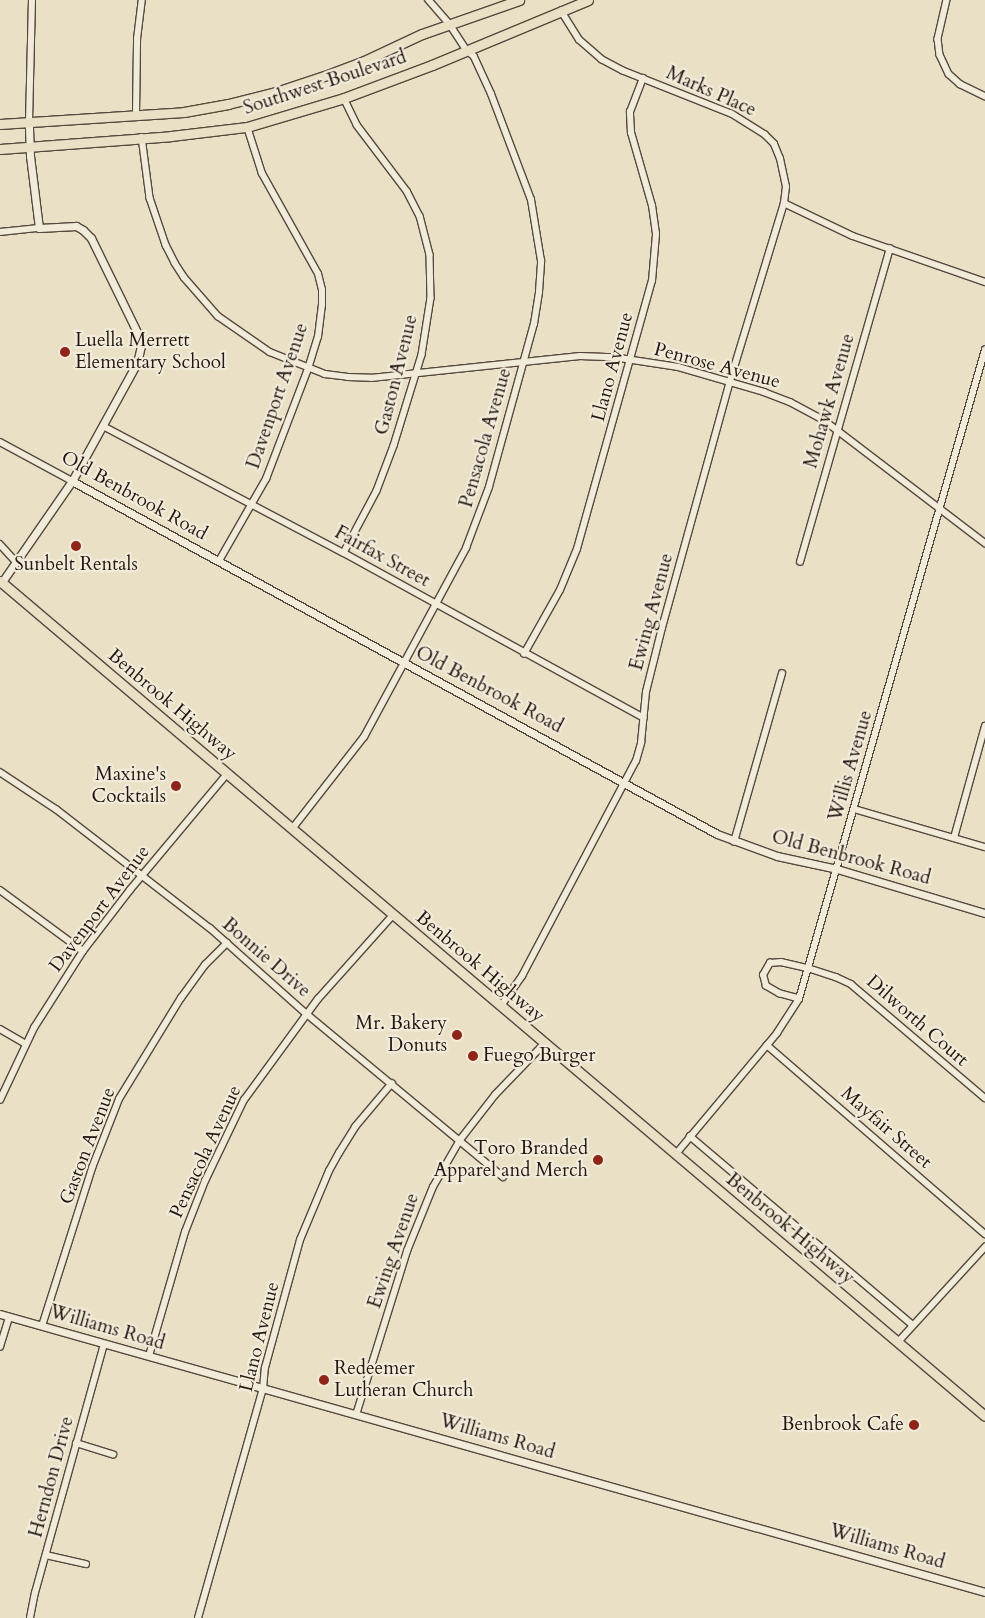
<!DOCTYPE html>
<html>
<head>
<meta charset="utf-8">
<style>
  body { margin:0 }
  #map { position:relative; width:985px; height:1618px; overflow:hidden; background:#eae0c6; font-family:Cardo,serif }
  div>[style] { position:absolute }
  .roads { filter:drop-shadow(1px 0 #56483e) drop-shadow(-1px 0 #56483e) drop-shadow(0 1px #56483e) drop-shadow(0 -1px #56483e) }
  .minor>* { height:5.5px; margin:-2.75px; padding:0 2.75px; transform-origin:2.75px; border-radius:2.75px; background:#f1ebda }
  .tertiary>* { height:7px; margin:-3.5px; padding:0 3.5px; transform-origin:3.5px; border-radius:3.5px; background:#f1ebda }
  .primary>* { height:9px; margin:-4.5px; padding:0 4.5px; transform-origin:4.5px; border-radius:4.5px; background:#eae0c6 }
  .dots>* { width:14px; height:14px; translate:-50% -50%; box-sizing:border-box; border:2px solid #f1ebda; border-radius:50% }
  span { translate:-50% -50%; white-space:nowrap; text-align:center; line-height:1.15; -webkit-text-stroke:4.5px #f1ebda; paint-order:stroke }
  .street-label { font-size:19px; color:#241610 }
  .poi-label { font-size:19px; color:#241610 }
  .left { translate:0 -50%; text-align:left }
  .right { translate:-100% -50%; text-align:right }
</style>
</head>
<body>
<div id="map">
  <div class="roads">
    <div class="minor">
      <div style="left:947px;top:0;width:40px;rotate:103deg"></div>
      <div style="left:938px;top:39px;width:16px;rotate:83deg"></div>
      <div style="left:940px;top:55px;width:21px;rotate:65deg"></div>
      <div style="left:949px;top:74px;width:15px;rotate:42deg"></div>
      <div style="left:960px;top:84px;width:28px;rotate:26deg"></div>
      <div style="left:344px;top:98px;width:30px;rotate:64deg"></div>
      <div style="left:357px;top:125px;width:83px;rotate:52.9deg"></div>
      <div style="left:407px;top:191px;width:28px;rotate:63deg"></div>
      <div style="left:420px;top:216px;width:40px;rotate:75.6deg"></div>
      <div style="left:430px;top:255px;width:43px;rotate:88.7deg"></div>
      <div style="left:431px;top:298px;width:58px;rotate:99deg"></div>
      <div style="left:422px;top:355px;width:95px;rotate:107.1deg"></div>
      <div style="left:394px;top:446px;width:48px;rotate:110.7deg"></div>
      <div style="left:377px;top:491px;width:70px;rotate:118deg"></div>
      <div style="left:136px;top:115px;width:76px;rotate:-89.2deg"></div>
      <div style="left:137px;top:39px;width:39px;rotate:-83deg"></div>
      <div style="left:29px;top:122px;width:122px;rotate:-88.6deg"></div>
      <div style="left:142px;top:137px;width:62px;rotate:82.5deg"></div>
      <div style="left:150px;top:198px;width:50px;rotate:71.2deg"></div>
      <div style="left:166px;top:245px;width:20px;rotate:63deg"></div>
      <div style="left:175px;top:263px;width:17px;rotate:57deg"></div>
      <div style="left:184px;top:277px;width:52px;rotate:48.9deg"></div>
      <div style="left:218px;top:316px;width:63px;rotate:34.7deg"></div>
      <div style="left:270px;top:352px;width:59px;rotate:21.8deg"></div>
      <div style="left:325px;top:374px;width:23px;rotate:7deg"></div>
      <div style="left:348px;top:377px;width:23px;rotate:2deg"></div>
      <div style="left:371px;top:378px;width:210px;rotate:-6deg"></div>
      <div style="left:580px;top:356px;width:33px;rotate:2deg"></div>
      <div style="left:613px;top:357px;width:66px;rotate:8.7deg"></div>
      <div style="left:678px;top:367px;width:90px;rotate:16.2deg"></div>
      <div style="left:764px;top:392px;width:28px;rotate:21deg"></div>
      <div style="left:790px;top:402px;width:38px;rotate:28deg"></div>
      <div style="left:824px;top:420px;width:203px;rotate:37.4deg"></div>
      <div style="left:784px;top:203px;width:76px;rotate:25.6deg"></div>
      <div style="left:853px;top:236px;width:140px;rotate:19.2deg"></div>
      <div style="left:0;top:232px;width:39px;rotate:-6deg"></div>
      <div style="left:103px;top:426px;width:272px;rotate:27.8deg"></div>
      <div style="left:344px;top:553px;width:342px;rotate:28.8deg"></div>
      <div style="left:0;top:442px;width:82px;rotate:28.4deg"></div>
      <div style="left:0;top:544px;width:25px;rotate:48deg"></div>
      <div style="left:219px;top:561px;width:95px;rotate:-60.2deg"></div>
      <div style="left:266px;top:479px;width:118px;rotate:-69.1deg"></div>
      <div style="left:308px;top:369px;width:34px;rotate:-73deg"></div>
      <div style="left:318px;top:337px;width:32px;rotate:-83deg"></div>
      <div style="left:322px;top:305px;width:15px;rotate:-90deg"></div>
      <div style="left:322px;top:290px;width:16px;rotate:-104deg"></div>
      <div style="left:318px;top:274px;width:115px;rotate:-119.2deg"></div>
      <div style="left:262px;top:174px;width:49px;rotate:-107.7deg"></div>
      <div style="left:800px;top:562px;width:326px;rotate:-74deg"></div>
      <div style="left:524px;top:654px;width:73px;rotate:-60.6deg"></div>
      <div style="left:560px;top:590px;width:44px;rotate:-67.5deg"></div>
      <div style="left:577px;top:549px;width:278px;rotate:-74.4deg"></div>
      <div style="left:652px;top:281px;width:47px;rotate:-85.1deg"></div>
      <div style="left:656px;top:234px;width:28px;rotate:-98deg"></div>
      <div style="left:652px;top:206px;width:76px;rotate:-106deg"></div>
      <div style="left:631px;top:133px;width:21px;rotate:-93deg"></div>
      <div style="left:630px;top:112px;width:36px;rotate:-69deg"></div>
      <div style="left:0;top:772px;width:67px;rotate:33.5deg"></div>
      <div style="left:56px;top:809px;width:195px;rotate:37.7deg"></div>
      <div style="left:210px;top:928px;width:130px;rotate:41.6deg"></div>
      <div style="left:307px;top:1014px;width:255px;rotate:39.7deg"></div>
      <div style="left:854px;top:809px;width:136px;rotate:16.2deg"></div>
      <div style="left:292px;top:829px;width:117px;rotate:-52deg"></div>
      <div style="left:364px;top:737px;width:215px;rotate:-61.6deg"></div>
      <div style="left:466px;top:548px;width:65px;rotate:-69.3deg"></div>
      <div style="left:489px;top:487px;width:169px;rotate:-74.6deg"></div>
      <div style="left:534px;top:324px;width:32px;rotate:-81deg"></div>
      <div style="left:539px;top:292px;width:31px;rotate:-86deg"></div>
      <div style="left:541px;top:261px;width:62px;rotate:-99.3deg"></div>
      <div style="left:531px;top:200px;width:113px;rotate:-110.7deg"></div>
      <div style="left:491px;top:94px;width:41px;rotate:-114.7deg"></div>
      <div style="left:474px;top:57px;width:11px;rotate:-139deg"></div>
      <div style="left:466px;top:50px;width:30px;rotate:-123deg"></div>
      <div style="left:450px;top:25px;width:33px;rotate:-131deg"></div>
      <div style="left:954px;top:838px;width:116px;rotate:-74.5deg"></div>
      <div style="left:734px;top:842px;width:175px;rotate:-74.1deg"></div>
      <div style="left:0;top:890px;width:103px;rotate:36.3deg"></div>
      <div style="left:799px;top:999px;width:20px;rotate:-165deg"></div>
      <div style="left:780px;top:994px;width:16px;rotate:-150deg"></div>
      <div style="left:766px;top:986px;width:11px;rotate:-105deg"></div>
      <div style="left:763px;top:975px;width:14px;rotate:-60deg"></div>
      <div style="left:770px;top:963px;width:11px;rotate:-5deg"></div>
      <div style="left:781px;top:962px;width:28px;rotate:13deg"></div>
      <div style="left:808px;top:968px;width:29px;rotate:18deg"></div>
      <div style="left:836px;top:977px;width:17px;rotate:25deg"></div>
      <div style="left:851px;top:984px;width:176px;rotate:40.4deg"></div>
      <div style="left:501px;top:1006px;width:37px;rotate:-55deg"></div>
      <div style="left:522px;top:976px;width:243px;rotate:-62.1deg"></div>
      <div style="left:636px;top:761px;width:19px;rotate:-74deg"></div>
      <div style="left:641px;top:743px;width:51px;rotate:-84.4deg"></div>
      <div style="left:646px;top:692px;width:66px;rotate:-76deg"></div>
      <div style="left:662px;top:628px;width:256px;rotate:-74.6deg"></div>
      <div style="left:730px;top:381px;width:186px;rotate:-73.1deg"></div>
      <div style="left:784px;top:203px;width:16px;rotate:-83deg"></div>
      <div style="left:786px;top:187px;width:29px;rotate:-102deg"></div>
      <div style="left:780px;top:159px;width:16px;rotate:-112deg"></div>
      <div style="left:774px;top:144px;width:13px;rotate:-135deg"></div>
      <div style="left:765px;top:135px;width:40px;rotate:-148deg"></div>
      <div style="left:731px;top:114px;width:116px;rotate:-158.3deg"></div>
      <div style="left:623px;top:71px;width:24px;rotate:-152deg"></div>
      <div style="left:602px;top:60px;width:30px;rotate:-139deg"></div>
      <div style="left:579px;top:40px;width:34px;rotate:-122deg"></div>
      <div style="left:0;top:1029px;width:30px;rotate:30deg"></div>
      <div style="left:767px;top:1045px;width:289px;rotate:40.9deg"></div>
      <div style="left:0;top:1100px;width:80px;rotate:-64.7deg"></div>
      <div style="left:34px;top:1028px;width:91px;rotate:-57.5deg"></div>
      <div style="left:83px;top:951px;width:77px;rotate:-52.4deg"></div>
      <div style="left:130px;top:890px;width:151px;rotate:-50.1deg"></div>
      <div style="left:690px;top:1136px;width:292px;rotate:40.3deg"></div>
      <div style="left:676px;top:1154px;width:158px;rotate:-50.1deg"></div>
      <div style="left:777px;top:1033px;width:40px;rotate:-57.1deg"></div>
      <div style="left:799px;top:999px;width:675px;rotate:-74.01deg"></div>
      <div style="left:42px;top:1326px;width:166px;rotate:-72.4deg"></div>
      <div style="left:92px;top:1168px;width:74px;rotate:-68.6deg"></div>
      <div style="left:119px;top:1099px;width:119px;rotate:-58.5deg"></div>
      <div style="left:181px;top:998px;width:41px;rotate:-54deg"></div>
      <div style="left:205px;top:965px;width:31px;rotate:-45deg"></div>
      <div style="left:898px;top:1342px;width:129px;rotate:-47.5deg"></div>
      <div style="left:0;top:1347px;width:31px;rotate:-73deg"></div>
      <div style="left:149px;top:1356px;width:129px;rotate:-73.8deg"></div>
      <div style="left:185px;top:1232px;width:55px;rotate:-68.6deg"></div>
      <div style="left:205px;top:1181px;width:90px;rotate:-64.3deg"></div>
      <div style="left:244px;top:1100px;width:125px;rotate:-53.8deg"></div>
      <div style="left:318px;top:999px;width:113px;rotate:-48.2deg"></div>
      <div style="left:356px;top:1415px;width:172px;rotate:-72.7deg"></div>
      <div style="left:407px;top:1251px;width:69px;rotate:-67.9deg"></div>
      <div style="left:433px;top:1187px;width:54px;rotate:-60.1deg"></div>
      <div style="left:460px;top:1140px;width:57px;rotate:-52.1deg"></div>
      <div style="left:495px;top:1095px;width:72px;rotate:-46.1deg"></div>
      <div style="left:76px;top:1443px;width:39px;rotate:17deg"></div>
      <div style="left:46px;top:1555px;width:41px;rotate:12.7deg"></div>
      <div style="left:30px;top:1618px;width:25px;rotate:-79deg"></div>
      <div style="left:35px;top:1593px;width:258px;rotate:-74.5deg"></div>
      <div style="left:198px;top:1618px;width:238px;rotate:-74.2deg"></div>
      <div style="left:263px;top:1389px;width:21px;rotate:-85deg"></div>
      <div style="left:265px;top:1368px;width:133px;rotate:-74.7deg"></div>
      <div style="left:300px;top:1240px;width:75px;rotate:-67.2deg"></div>
      <div style="left:329px;top:1171px;width:21px;rotate:-61deg"></div>
      <div style="left:339px;top:1153px;width:31px;rotate:-58deg"></div>
      <div style="left:355px;top:1127px;width:57px;rotate:-49.9deg"></div>
    </div>
    <div class="tertiary">
      <div style="left:72px;top:481px;width:735px;rotate:28.69deg"></div>
      <div style="left:717px;top:834px;width:64px;rotate:20.1deg"></div>
      <div style="left:777px;top:856px;width:61px;rotate:12.2deg"></div>
      <div style="left:837px;top:869px;width:154px;rotate:16.6deg"></div>
      <div style="left:2px;top:582px;width:123px;rotate:-55.3deg"></div>
      <div style="left:72px;top:481px;width:135px;rotate:-61.2deg"></div>
      <div style="left:137px;top:363px;width:18px;rotate:-77deg"></div>
      <div style="left:141px;top:345px;width:11px;rotate:-105deg"></div>
      <div style="left:138px;top:334px;width:107px;rotate:-116.1deg"></div>
      <div style="left:91px;top:238px;width:11px;rotate:-135deg"></div>
      <div style="left:83px;top:230px;width:8px;rotate:-150deg"></div>
      <div style="left:76px;top:226px;width:37px;rotate:177deg"></div>
      <div style="left:39px;top:228px;width:73px;rotate:-97.1deg"></div>
      <div style="left:30px;top:156px;width:34px;rotate:-92deg"></div>
      <div style="left:0;top:1314px;width:1023px;rotate:15.76deg"></div>
    </div>
    <div class="primary">
      <div style="left:0;top:124px;width:184px;rotate:-3.7deg"></div>
      <div style="left:184px;top:112px;width:45px;rotate:-10.3deg"></div>
      <div style="left:228px;top:104px;width:49px;rotate:-14deg"></div>
      <div style="left:276px;top:92px;width:57px;rotate:-18.4deg"></div>
      <div style="left:330px;top:74px;width:36px;rotate:-21deg"></div>
      <div style="left:364px;top:61px;width:64px;rotate:-25deg"></div>
      <div style="left:422px;top:34px;width:103px;rotate:-19.3deg"></div>
      <div style="left:0;top:149px;width:171px;rotate:-4.3deg"></div>
      <div style="left:171px;top:136px;width:77px;rotate:-6.8deg"></div>
      <div style="left:247px;top:127px;width:101px;rotate:-16.6deg"></div>
      <div style="left:344px;top:98px;width:94px;rotate:-20.6deg"></div>
      <div style="left:432px;top:65px;width:169px;rotate:-22.6deg"></div>
      <div style="left:0;top:581px;width:1291px;rotate:40.29deg"></div>
    </div>
  </div>
  <div class="dots">
    <div style="left:65px;top:352px;background:#8f2418"></div>
    <div style="left:76px;top:546px;background:#8f2418"></div>
    <div style="left:176px;top:786px;background:#8f2418"></div>
    <div style="left:457px;top:1035px;background:#8f2418"></div>
    <div style="left:473px;top:1056px;background:#8f2418"></div>
    <div style="left:598px;top:1160px;background:#8f2418"></div>
    <div style="left:324px;top:1380px;background:#8f2418"></div>
    <div style="left:914px;top:1425px;background:#8f2418"></div>
  </div>
  <div class="street-label">
    <span style="left:325px;top:83px;rotate:-18deg">Southwest Boulevard</span>
    <span style="left:711px;top:92px;rotate:24deg">Marks Place</span>
    <span style="left:717px;top:366px;rotate:15deg">Penrose Avenue</span>
    <span style="left:613px;top:367px;rotate:-75deg">Llano Avenue</span>
    <span style="left:397px;top:375px;rotate:-76deg">Gaston Avenue</span>
    <span style="left:278px;top:396px;rotate:-71deg">Davenport Avenue</span>
    <span style="left:830px;top:401px;rotate:-74deg">Mohawk Avenue</span>
    <span style="left:486px;top:438px;rotate:-74deg">Pensacola Avenue</span>
    <span style="left:134px;top:496px;rotate:29deg">Old Benbrook Road</span>
    <span style="left:382px;top:557px;rotate:29deg">Fairfax Street</span>
    <span style="left:652px;top:612px;rotate:-75deg">Ewing Avenue</span>
    <span style="left:489px;top:690px;rotate:28deg">Old Benbrook Road</span>
    <span style="left:172px;top:705px;rotate:40deg">Benbrook Highway</span>
    <span style="left:851px;top:766px;rotate:-74deg">Willis Avenue</span>
    <span style="left:851px;top:858px;rotate:15deg">Old Benbrook Road</span>
    <span style="left:100px;top:909px;rotate:-53deg">Davenport Avenue</span>
    <span style="left:266px;top:958px;rotate:41deg">Bonnie Drive</span>
    <span style="left:480px;top:967px;rotate:40deg">Benbrook Highway</span>
    <span style="left:917px;top:1021px;rotate:41deg">Dilworth Court</span>
    <span style="left:886px;top:1128px;rotate:41deg">Mayfair Street</span>
    <span style="left:88px;top:1146px;rotate:-69deg">Gaston Avenue</span>
    <span style="left:206px;top:1152px;rotate:-65deg">Pensacola Avenue</span>
    <span style="left:790px;top:1229px;rotate:40deg">Benbrook Highway</span>
    <span style="left:394px;top:1251px;rotate:-71deg">Ewing Avenue</span>
    <span style="left:107px;top:1328px;rotate:16deg">Williams Road</span>
    <span style="left:260px;top:1337px;rotate:-76deg">Llano Avenue</span>
    <span style="left:497px;top:1437px;rotate:16deg">Williams Road</span>
    <span style="left:52px;top:1477px;rotate:-75deg">Herndon Drive</span>
    <span style="left:887px;top:1547px;rotate:16deg">Williams Road</span>
  </div>
  <div class="poi-label">
    <span class="left" style="left:75px;top:352px">Luella Merrett<br>Elementary School</span>
    <span style="left:76px;top:565px">Sunbelt Rentals</span>
    <span class="right" style="left:166px;top:786px">Maxine's<br>Cocktails</span>
    <span class="right" style="left:447px;top:1035px">Mr. Bakery<br>Donuts</span>
    <span class="left" style="left:483px;top:1056px">Fuego Burger</span>
    <span class="right" style="left:588px;top:1160px">Toro Branded<br>Apparel and Merch</span>
    <span class="left" style="left:334px;top:1380px">Redeemer<br>Lutheran Church</span>
    <span class="right" style="left:904px;top:1425px">Benbrook Cafe</span>
  </div>
</div>
</body>
</html>
